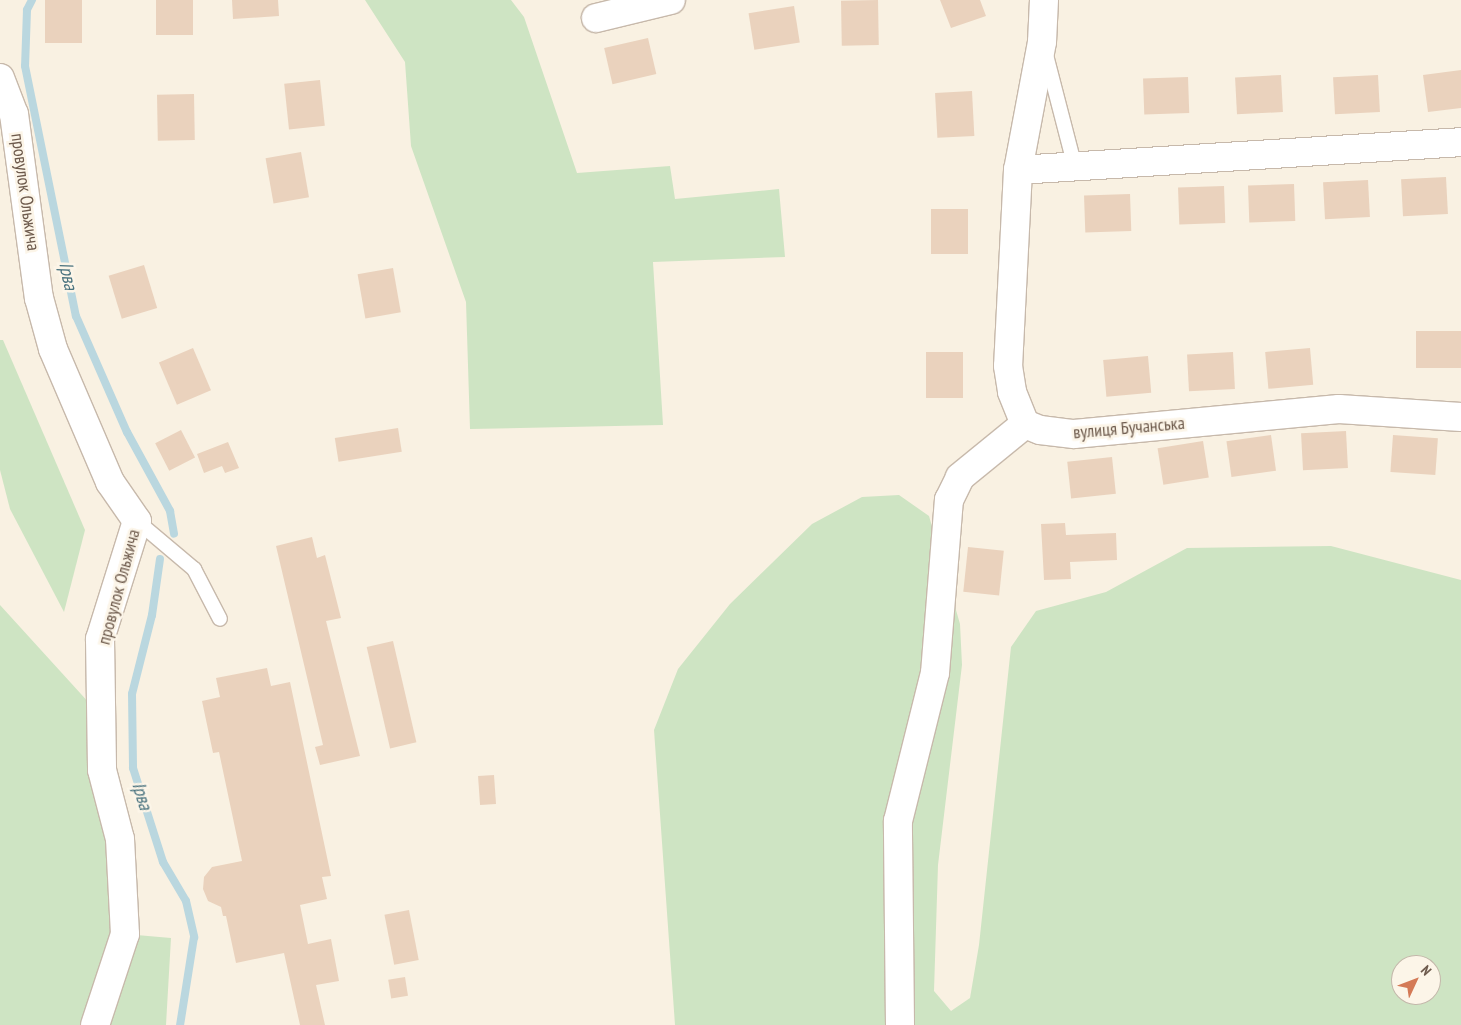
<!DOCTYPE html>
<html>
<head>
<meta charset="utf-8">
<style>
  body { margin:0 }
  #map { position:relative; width:1461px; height:1025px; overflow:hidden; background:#f9f1e2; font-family:"PT Sans Narrow",sans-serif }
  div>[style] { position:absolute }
  .green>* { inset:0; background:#cee4c3 }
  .stream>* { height:8px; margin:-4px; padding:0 4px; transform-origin:4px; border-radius:4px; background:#bad7df }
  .building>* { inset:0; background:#ead2bd; transform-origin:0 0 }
  .roads { filter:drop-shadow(1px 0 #c7b9ab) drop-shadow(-1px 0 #c7b9ab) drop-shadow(0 1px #c7b9ab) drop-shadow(0 -1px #c7b9ab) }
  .service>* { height:14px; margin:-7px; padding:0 7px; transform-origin:7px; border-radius:7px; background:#fff }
  .minor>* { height:28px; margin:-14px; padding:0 14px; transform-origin:14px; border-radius:14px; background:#fff }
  span { translate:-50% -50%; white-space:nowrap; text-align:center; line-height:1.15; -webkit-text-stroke:5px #fcf5e8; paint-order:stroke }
  .street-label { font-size:18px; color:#6d5a4c }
  .water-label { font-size:19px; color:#49727e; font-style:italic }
  .north { position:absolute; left:1391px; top:955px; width:50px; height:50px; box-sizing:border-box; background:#fcf5e8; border:1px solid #c3b7aa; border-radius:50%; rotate:47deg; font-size:14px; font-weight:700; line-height:20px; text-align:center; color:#6d5a4c }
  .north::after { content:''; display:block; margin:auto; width:18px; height:22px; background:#d47a56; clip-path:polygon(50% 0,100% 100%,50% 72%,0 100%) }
</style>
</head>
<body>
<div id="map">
  <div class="green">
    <div style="clip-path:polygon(365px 0,511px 0,524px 17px,577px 173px,670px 166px,675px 199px,779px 189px,785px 257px,653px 262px,663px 425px,470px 429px,466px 302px,411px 146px,405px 62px)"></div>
    <div style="clip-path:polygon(0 340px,3px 340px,85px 530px,64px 612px,10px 509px,0 470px)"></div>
    <div style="clip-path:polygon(evenodd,899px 495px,929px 516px,960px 624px,962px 665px,938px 865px,934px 991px,951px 1011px,970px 998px,979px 945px,1011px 647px,1036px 611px,1106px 592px,1187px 548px,1331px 546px,1461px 580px,1461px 1025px,675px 1025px,654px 730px,678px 669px,730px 604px,812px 524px,862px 497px,899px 495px,1401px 965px,1431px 965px,1431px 995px,1401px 995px,1401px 965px)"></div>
    <div style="clip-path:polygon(0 605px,101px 716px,125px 934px,171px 938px,166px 1025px,0 1025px)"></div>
  </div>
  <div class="stream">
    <div style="left:32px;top:0;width:11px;rotate:117deg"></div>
    <div style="left:27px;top:10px;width:56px;rotate:92deg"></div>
    <div style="left:25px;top:66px;width:255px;rotate:78.5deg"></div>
    <div style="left:76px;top:316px;width:127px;rotate:66.3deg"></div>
    <div style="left:127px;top:432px;width:90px;rotate:61.4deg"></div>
    <div style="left:170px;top:511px;width:23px;rotate:80deg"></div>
    <div style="left:160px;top:559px;width:57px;rotate:98.1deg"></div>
    <div style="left:152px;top:615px;width:81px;rotate:104.2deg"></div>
    <div style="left:132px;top:694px;width:74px;rotate:89.2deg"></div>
    <div style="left:133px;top:768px;width:99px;rotate:72.3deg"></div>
    <div style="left:163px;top:862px;width:45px;rotate:59.5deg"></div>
    <div style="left:186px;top:901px;width:37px;rotate:77deg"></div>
    <div style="left:194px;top:937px;width:89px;rotate:99deg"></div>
  </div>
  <div class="building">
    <div style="left:45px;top:0;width:37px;height:43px"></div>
    <div style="left:156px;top:0;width:37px;height:35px"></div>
    <div style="clip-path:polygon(232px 0,278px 0,279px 16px,233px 19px)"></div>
    <div style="left:878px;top:0;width:45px;height:37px;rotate:89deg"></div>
    <div style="clip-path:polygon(940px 0,980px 0,986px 16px,951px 28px)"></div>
    <div style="left:794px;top:6px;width:37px;height:46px;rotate:81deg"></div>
    <div style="left:648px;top:38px;width:37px;height:45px;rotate:77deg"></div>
    <div style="clip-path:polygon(1461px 70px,1461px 108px,1428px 112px,1423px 75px)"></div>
    <div style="left:1281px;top:75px;width:37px;height:46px;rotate:87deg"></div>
    <div style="left:1378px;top:75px;width:37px;height:45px;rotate:87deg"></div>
    <div style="left:1188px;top:77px;width:36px;height:45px;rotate:88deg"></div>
    <div style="left:320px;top:80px;width:46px;height:36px;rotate:84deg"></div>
    <div style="left:972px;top:91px;width:45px;height:37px;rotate:87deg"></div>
    <div style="left:194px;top:94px;width:46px;height:37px;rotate:89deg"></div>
    <div style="left:301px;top:152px;width:46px;height:36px;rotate:80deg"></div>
    <div style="left:1446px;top:177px;width:37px;height:45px;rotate:87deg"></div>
    <div style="left:1368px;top:180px;width:37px;height:45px;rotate:87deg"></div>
    <div style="left:1294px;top:184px;width:37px;height:46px;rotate:88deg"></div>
    <div style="left:1224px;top:186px;width:37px;height:46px;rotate:88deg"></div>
    <div style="left:1130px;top:194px;width:37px;height:46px;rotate:88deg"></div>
    <div style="left:931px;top:209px;width:37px;height:45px"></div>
    <div style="left:144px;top:265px;width:45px;height:37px;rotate:73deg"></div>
    <div style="left:393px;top:268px;width:45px;height:36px;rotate:80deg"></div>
    <div style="left:1461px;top:331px;width:37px;height:45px;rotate:90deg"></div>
    <div style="left:193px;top:348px;width:46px;height:37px;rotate:67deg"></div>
    <div style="left:1310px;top:348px;width:37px;height:45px;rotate:85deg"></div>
    <div style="left:926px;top:352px;width:37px;height:46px"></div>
    <div style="left:1233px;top:352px;width:37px;height:46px;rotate:87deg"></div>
    <div style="left:1148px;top:356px;width:37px;height:45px;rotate:85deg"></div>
    <div style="left:398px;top:428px;width:24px;height:64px;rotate:81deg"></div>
    <div style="left:181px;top:430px;width:31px;height:29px;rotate:63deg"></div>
    <div style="left:1346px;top:431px;width:37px;height:45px;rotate:87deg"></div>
    <div style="left:1271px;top:435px;width:36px;height:45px;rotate:82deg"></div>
    <div style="left:1393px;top:435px;width:45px;height:37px;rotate:4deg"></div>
    <div style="left:1203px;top:441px;width:37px;height:46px;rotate:81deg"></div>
    <div style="clip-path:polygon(228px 442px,239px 468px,225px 473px,222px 466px,204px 473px,197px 454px)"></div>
    <div style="left:1112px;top:457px;width:37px;height:45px;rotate:84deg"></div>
    <div style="clip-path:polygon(1065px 523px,1066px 535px,1116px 533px,1117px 560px,1070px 562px,1071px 579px,1044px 580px,1041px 524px)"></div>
    <div style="clip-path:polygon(312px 537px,317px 558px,325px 555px,341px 618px,326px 621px,360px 756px,320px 765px,315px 747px,323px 745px,276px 546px)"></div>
    <div style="left:968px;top:547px;width:36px;height:45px;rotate:6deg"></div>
    <div style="left:393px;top:641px;width:104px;height:27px;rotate:77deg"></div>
    <div style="clip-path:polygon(267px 668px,271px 686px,290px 682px,331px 876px,322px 877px,327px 899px,300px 905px,308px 944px,331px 939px,339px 981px,316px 985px,325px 1025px,300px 1025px,284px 953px,236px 963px,226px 916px,223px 916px,221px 907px,208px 901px,203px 889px,204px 877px,212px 867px,242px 861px,219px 752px,213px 753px,202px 701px,220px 697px,216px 678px)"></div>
    <div style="left:494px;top:775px;width:29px;height:16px;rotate:86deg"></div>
    <div style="left:409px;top:910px;width:51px;height:25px;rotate:79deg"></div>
    <div style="left:405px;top:977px;width:19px;height:17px;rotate:81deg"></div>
  </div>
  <div class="roads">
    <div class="service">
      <div style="left:1046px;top:55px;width:116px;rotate:75.5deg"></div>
      <div style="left:137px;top:521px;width:75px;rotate:40.1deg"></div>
      <div style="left:194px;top:569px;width:56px;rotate:62.5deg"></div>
    </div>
    <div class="minor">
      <div style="left:1044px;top:0;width:42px;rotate:92.7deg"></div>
      <div style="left:1042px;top:42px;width:130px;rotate:100.6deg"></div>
      <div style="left:1018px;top:170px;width:196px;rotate:92.9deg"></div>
      <div style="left:1008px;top:366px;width:26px;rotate:81deg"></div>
      <div style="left:1012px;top:392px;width:35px;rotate:68deg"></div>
      <div style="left:1025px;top:424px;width:16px;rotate:22deg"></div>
      <div style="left:1040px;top:430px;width:34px;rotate:7deg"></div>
      <div style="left:1074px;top:434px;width:266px;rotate:-5.4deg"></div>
      <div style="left:1339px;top:409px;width:122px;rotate:3.8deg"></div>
      <div style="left:596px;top:18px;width:77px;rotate:-13.5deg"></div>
      <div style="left:0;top:78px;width:39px;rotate:69deg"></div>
      <div style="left:14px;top:114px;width:186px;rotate:82.3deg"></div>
      <div style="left:39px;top:298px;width:53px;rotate:74.6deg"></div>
      <div style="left:53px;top:349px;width:145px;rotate:66.8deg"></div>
      <div style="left:110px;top:482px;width:47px;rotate:55.3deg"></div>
      <div style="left:137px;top:521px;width:124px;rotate:107.4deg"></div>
      <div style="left:100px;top:639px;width:131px;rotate:89.1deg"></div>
      <div style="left:102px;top:770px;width:71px;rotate:75.4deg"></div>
      <div style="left:120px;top:839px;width:95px;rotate:87deg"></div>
      <div style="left:125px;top:934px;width:96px;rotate:108.2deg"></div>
      <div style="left:1018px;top:170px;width:444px;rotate:-3.6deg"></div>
      <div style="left:900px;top:1025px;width:204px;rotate:-90.6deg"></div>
      <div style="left:898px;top:821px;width:153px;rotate:-76deg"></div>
      <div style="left:935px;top:673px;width:174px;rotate:-85.4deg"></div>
      <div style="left:949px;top:500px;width:25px;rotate:-64deg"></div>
      <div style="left:960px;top:477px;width:84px;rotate:-39.2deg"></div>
    </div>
  </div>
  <div class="street-label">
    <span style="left:25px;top:192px;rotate:82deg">провулок Ольжича</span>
    <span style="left:1129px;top:428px;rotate:-5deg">вулиця Бучанська</span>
    <span style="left:119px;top:587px;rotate:-75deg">провулок Ольжича</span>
  </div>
  <div class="water-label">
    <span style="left:68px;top:276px;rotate:78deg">Ірва</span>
    <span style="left:142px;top:796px;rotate:73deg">Ірва</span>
  </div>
  <div class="north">N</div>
</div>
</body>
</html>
